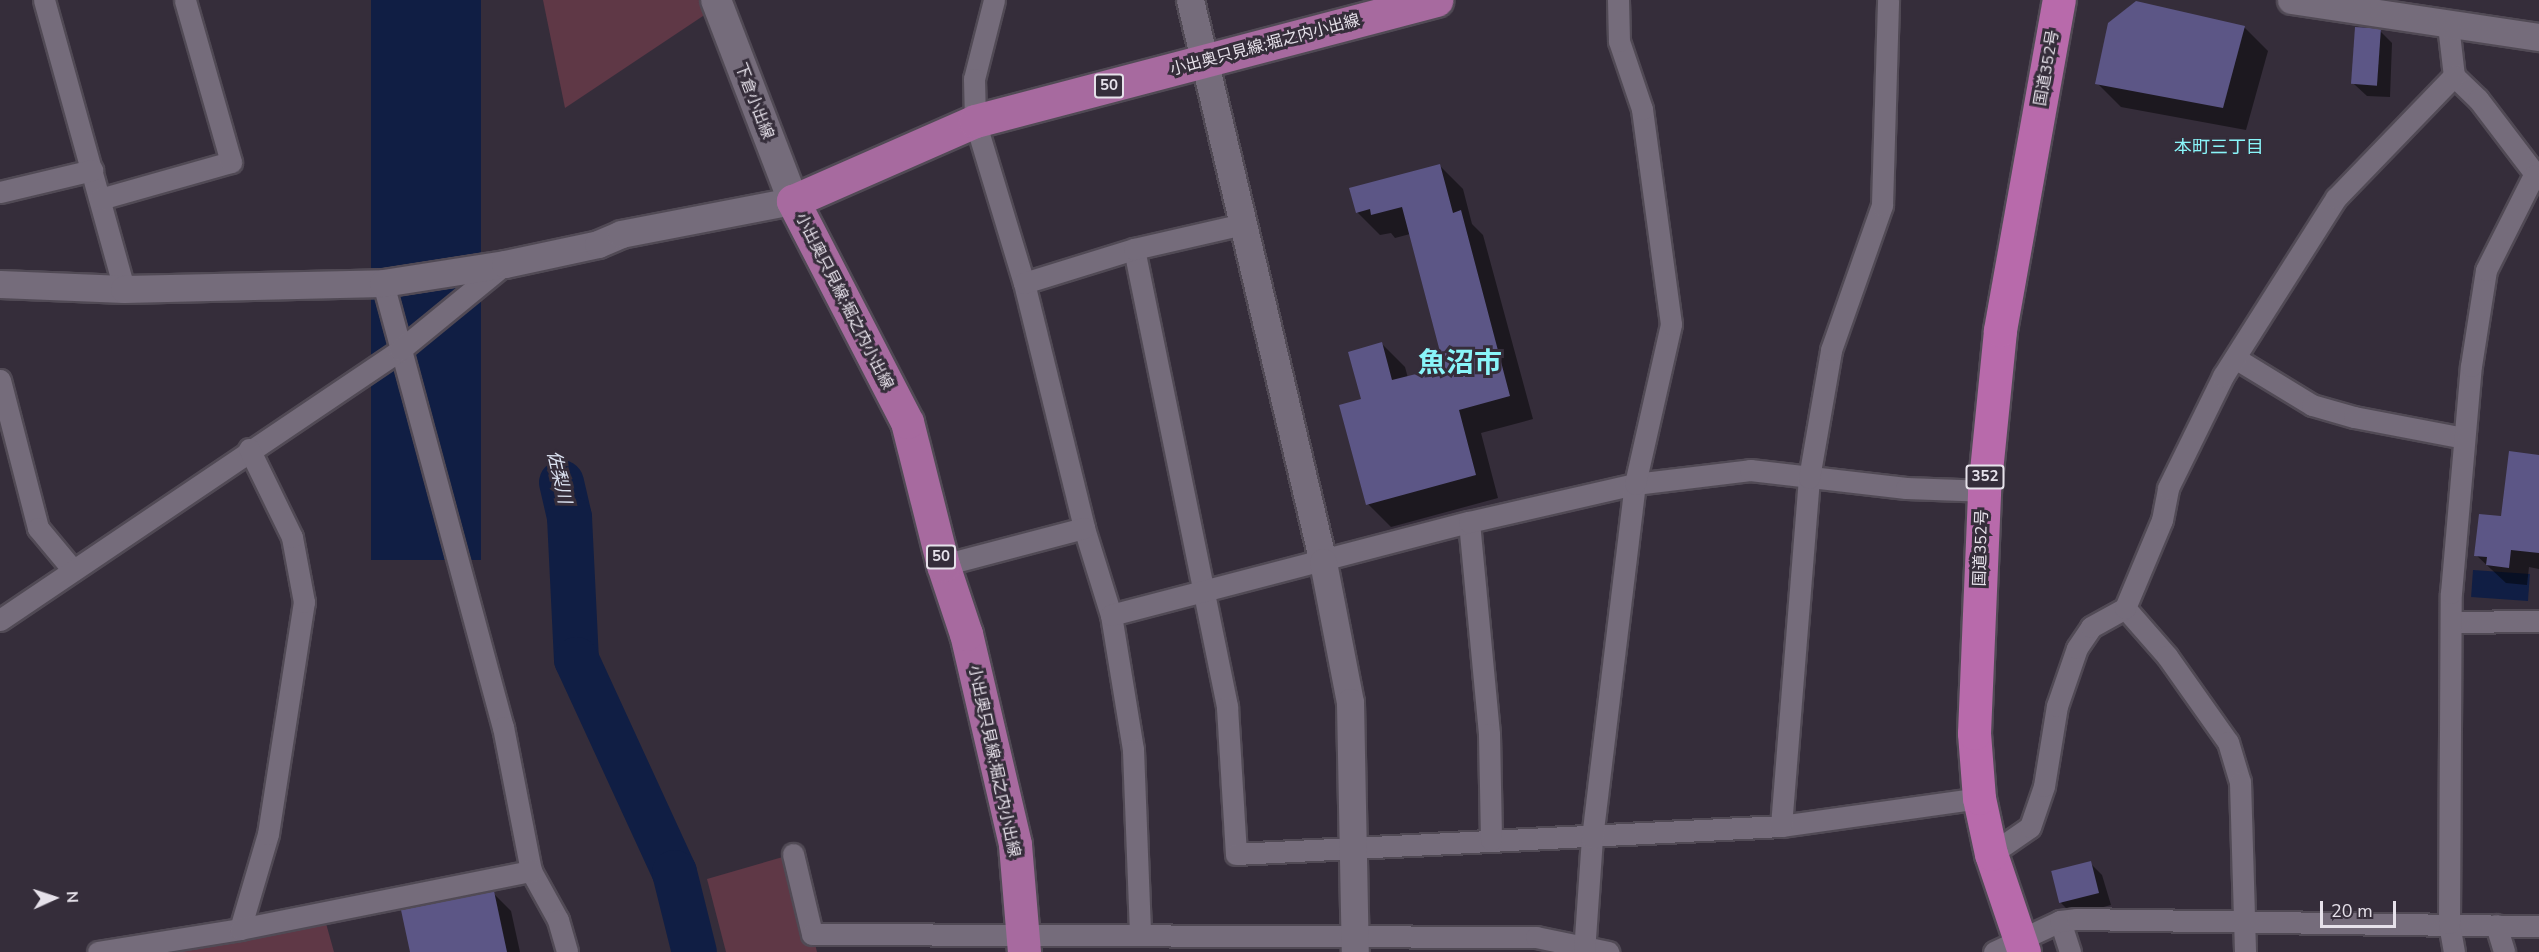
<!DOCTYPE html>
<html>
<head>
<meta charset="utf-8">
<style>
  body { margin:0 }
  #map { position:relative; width:2539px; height:952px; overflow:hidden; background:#352d3a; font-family:"Nunito Sans","Noto Sans JP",sans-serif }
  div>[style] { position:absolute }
  .green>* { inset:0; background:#5f3846 }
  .water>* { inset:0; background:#101e44; transform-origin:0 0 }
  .shadow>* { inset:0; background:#0007 }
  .river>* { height:45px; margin:-22.5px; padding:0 22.5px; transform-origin:22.5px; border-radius:22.5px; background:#101e44 }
  .building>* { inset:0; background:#5c5686; transform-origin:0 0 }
  .roads { filter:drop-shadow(2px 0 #514a55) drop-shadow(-2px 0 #514a55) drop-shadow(0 2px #514a55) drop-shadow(0 -2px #514a55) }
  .minor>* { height:21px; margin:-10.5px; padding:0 10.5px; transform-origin:10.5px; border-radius:10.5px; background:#756c7b }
  .tertiary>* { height:27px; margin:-13.5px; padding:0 13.5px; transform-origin:13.5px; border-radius:13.5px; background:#756c7b }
  .secondary>* { height:30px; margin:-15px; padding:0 15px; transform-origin:15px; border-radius:15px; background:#756c7b }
  .primary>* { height:33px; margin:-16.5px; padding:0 16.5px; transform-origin:16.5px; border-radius:16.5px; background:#a76a9f }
  .trunk>* { height:33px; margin:-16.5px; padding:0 16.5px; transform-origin:16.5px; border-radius:16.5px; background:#b86aab }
  span { translate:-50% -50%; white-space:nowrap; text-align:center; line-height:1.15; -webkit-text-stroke:6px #352d3a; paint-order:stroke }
  .shield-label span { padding:2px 4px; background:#352d3a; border:2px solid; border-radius:4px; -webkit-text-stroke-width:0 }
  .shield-label { font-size:15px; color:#e6e1ea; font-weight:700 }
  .street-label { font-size:16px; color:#e6e1ea }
  .neighbourhood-label { font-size:18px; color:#89f5f9 }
  .water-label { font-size:18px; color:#dce3f2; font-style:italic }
  .town-label { font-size:28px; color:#89f5f9; font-weight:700 }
  .north { position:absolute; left:24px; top:868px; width:60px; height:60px; -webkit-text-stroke:4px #352d3a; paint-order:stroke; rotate:87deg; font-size:16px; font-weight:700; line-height:24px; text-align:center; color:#e6e1ea }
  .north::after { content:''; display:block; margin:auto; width:21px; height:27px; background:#e6e1ea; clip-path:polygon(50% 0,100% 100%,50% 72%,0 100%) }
  .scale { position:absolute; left:2320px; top:901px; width:76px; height:27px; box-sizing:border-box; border:3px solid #e6e1ea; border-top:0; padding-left:8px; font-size:18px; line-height:21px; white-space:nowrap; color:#e6e1ea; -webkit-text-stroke:4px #352d3a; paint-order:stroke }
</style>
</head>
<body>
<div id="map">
  <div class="green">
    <div style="clip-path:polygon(543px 0,716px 0,718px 6px,565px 108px)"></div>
    <div style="clip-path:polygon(793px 854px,817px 952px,726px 952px,707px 879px)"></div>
    <div style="clip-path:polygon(322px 909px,334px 952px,86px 952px,240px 929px)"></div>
  </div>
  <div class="water">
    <div style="left:371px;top:0;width:110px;height:560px"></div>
    <div style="left:2473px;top:570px;width:57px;height:27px;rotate:4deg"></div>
  </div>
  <div class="shadow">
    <div style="clip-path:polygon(2136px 3px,2245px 28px,2268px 51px,2246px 130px,2121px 107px,2097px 83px)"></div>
    <div style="clip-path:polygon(2380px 31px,2392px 43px,2390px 97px,2367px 96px,2354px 84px)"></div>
    <div style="clip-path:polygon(1440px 166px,1463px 189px,1472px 224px,1483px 235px,1533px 419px,1481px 433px,1498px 498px,1391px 527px,1368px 504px,1363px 400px,1382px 344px,1405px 367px,1408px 378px,1446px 368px,1410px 234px,1395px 238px,1391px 233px,1380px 235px,1357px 212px)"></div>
    <div style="clip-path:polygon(2539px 457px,2539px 569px,2529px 567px,2527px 585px,2506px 583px,2476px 555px)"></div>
    <div style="clip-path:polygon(2090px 863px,2102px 875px,2111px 905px,2073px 915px,2061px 903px)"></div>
    <div style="clip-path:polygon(493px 893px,511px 911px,520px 952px,411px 952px)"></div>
  </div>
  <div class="river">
    <div style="left:561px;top:482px;width:36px;rotate:77deg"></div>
    <div style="left:569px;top:517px;width:142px;rotate:87.2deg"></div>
    <div style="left:576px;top:659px;width:234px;rotate:65.3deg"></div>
    <div style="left:674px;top:872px;width:82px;rotate:76deg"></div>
  </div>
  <div class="building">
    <div style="clip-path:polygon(2136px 1px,2245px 26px,2223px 108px,2095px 84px,2108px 23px)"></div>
    <div style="left:2355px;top:27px;width:26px;height:57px;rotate:4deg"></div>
    <div style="clip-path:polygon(1440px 164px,1453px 213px,1461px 210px,1510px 396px,1459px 410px,1476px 475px,1366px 505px,1339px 405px,1361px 399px,1348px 352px,1382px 342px,1392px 380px,1444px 367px,1402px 207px,1371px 215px,1370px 209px,1356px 213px,1349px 188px)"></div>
    <div style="clip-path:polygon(2509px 451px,2539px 455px,2539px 553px,2511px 550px,2509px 568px,2486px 565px,2487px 557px,2474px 556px,2479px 514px,2501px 516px)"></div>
    <div style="left:2091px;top:861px;width:33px;height:41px;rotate:76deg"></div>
    <div style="clip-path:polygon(494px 891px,507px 952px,410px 952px,401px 910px)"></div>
  </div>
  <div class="roads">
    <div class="minor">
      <div style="left:44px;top:0;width:300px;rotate:74.5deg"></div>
      <div style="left:994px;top:0;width:81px;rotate:104.2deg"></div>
      <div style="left:974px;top:79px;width:42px;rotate:88.6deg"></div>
      <div style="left:975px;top:121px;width:169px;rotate:73.2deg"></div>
      <div style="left:1024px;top:283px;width:252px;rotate:76.2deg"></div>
      <div style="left:1084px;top:528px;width:91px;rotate:72.8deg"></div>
      <div style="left:1111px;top:615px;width:137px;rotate:80.7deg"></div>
      <div style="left:1133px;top:750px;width:183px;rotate:87.8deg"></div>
      <div style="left:2448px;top:25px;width:51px;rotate:83.3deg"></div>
      <div style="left:2454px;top:76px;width:33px;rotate:44deg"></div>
      <div style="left:2478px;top:99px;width:101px;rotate:52.7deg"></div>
      <div style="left:0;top:192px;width:95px;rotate:-13.4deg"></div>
      <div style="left:100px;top:199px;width:136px;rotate:-15.8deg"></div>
      <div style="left:231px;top:162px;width:168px;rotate:-105.9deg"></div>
      <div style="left:1134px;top:249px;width:467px;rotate:78.5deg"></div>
      <div style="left:1227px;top:707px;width:147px;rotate:86.5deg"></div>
      <div style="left:1236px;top:854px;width:546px;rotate:-2.94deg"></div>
      <div style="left:1781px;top:826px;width:200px;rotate:-8deg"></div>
      <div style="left:383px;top:283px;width:460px;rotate:74.9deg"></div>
      <div style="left:503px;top:727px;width:147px;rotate:79deg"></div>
      <div style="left:531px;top:871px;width:56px;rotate:61.1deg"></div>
      <div style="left:558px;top:920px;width:33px;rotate:74deg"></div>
      <div style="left:1024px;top:283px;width:115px;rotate:-17.2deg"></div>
      <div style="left:1134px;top:249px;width:112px;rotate:-12.9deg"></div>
      <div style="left:2235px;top:358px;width:90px;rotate:31.4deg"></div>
      <div style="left:2312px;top:405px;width:44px;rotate:15.9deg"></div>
      <div style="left:2354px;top:417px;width:112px;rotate:10.8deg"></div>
      <div style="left:0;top:380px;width:153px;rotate:75.6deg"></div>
      <div style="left:38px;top:528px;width:55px;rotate:50.2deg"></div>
      <div style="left:1469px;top:522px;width:213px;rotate:84.6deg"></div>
      <div style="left:1489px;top:734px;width:106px;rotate:88.9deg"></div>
      <div style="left:943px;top:565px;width:146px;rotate:-14.7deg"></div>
      <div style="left:2125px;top:608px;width:64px;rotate:48.8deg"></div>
      <div style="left:2167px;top:656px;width:105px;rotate:54.7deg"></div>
      <div style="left:2228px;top:742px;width:42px;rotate:73.3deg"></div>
      <div style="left:2240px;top:782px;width:170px;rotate:88.3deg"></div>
      <div style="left:1111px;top:615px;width:370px;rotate:-14.6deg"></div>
      <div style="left:1469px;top:522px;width:170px;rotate:-12.9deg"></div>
      <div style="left:1635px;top:484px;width:116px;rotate:-6.9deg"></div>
      <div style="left:1750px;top:470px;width:157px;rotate:6.6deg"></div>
      <div style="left:1906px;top:488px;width:78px;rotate:2.2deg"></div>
      <div style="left:0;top:620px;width:483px;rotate:-34deg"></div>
      <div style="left:400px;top:350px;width:136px;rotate:-39.3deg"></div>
      <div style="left:2453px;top:622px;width:86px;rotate:-0.7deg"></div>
      <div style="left:1781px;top:826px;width:349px;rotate:-85.4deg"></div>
      <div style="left:1809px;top:478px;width:130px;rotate:-80.2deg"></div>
      <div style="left:1831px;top:350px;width:154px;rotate:-70.6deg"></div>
      <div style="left:1882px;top:205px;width:205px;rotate:-88.3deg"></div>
      <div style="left:793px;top:854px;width:82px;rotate:76.6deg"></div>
      <div style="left:812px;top:934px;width:724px;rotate:0.24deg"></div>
      <div style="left:1536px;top:937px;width:74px;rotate:11.8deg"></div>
      <div style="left:1991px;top:854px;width:47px;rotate:-34.7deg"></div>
      <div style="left:2030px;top:827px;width:43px;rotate:-71.1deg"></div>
      <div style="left:2044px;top:786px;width:81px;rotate:-80.8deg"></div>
      <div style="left:2057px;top:706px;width:61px;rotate:-71deg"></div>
      <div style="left:2077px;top:648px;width:25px;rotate:-56deg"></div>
      <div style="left:2091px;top:627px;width:39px;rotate:-29deg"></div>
      <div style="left:2125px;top:608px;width:95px;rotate:-67.2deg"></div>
      <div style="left:2162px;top:520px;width:33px;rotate:-79deg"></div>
      <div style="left:2168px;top:488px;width:125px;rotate:-63.8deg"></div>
      <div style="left:2223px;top:376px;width:211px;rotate:-57.6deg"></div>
      <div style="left:2336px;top:198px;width:170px;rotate:-46deg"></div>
      <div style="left:2060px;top:921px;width:33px;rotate:72deg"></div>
      <div style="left:2496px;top:925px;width:28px;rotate:73deg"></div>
      <div style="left:240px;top:929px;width:99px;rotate:-73.6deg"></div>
      <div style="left:268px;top:834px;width:235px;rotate:-81.2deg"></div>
      <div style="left:304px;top:602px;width:66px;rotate:-100.5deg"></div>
      <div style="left:292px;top:537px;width:98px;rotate:-116deg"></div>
      <div style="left:98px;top:952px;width:144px;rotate:-9.2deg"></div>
      <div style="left:240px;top:929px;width:297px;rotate:-11.3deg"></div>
      <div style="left:1584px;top:952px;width:114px;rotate:-86deg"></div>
      <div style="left:1592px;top:838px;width:357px;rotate:-83.1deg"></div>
      <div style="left:1635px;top:484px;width:164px;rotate:-77.3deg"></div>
      <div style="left:1671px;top:324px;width:217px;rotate:-97.7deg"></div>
      <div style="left:1642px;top:109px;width:72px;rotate:-108.7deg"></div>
      <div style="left:1619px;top:41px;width:41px;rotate:-91.4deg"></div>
      <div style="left:1994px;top:952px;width:73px;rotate:-25.2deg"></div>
      <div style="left:2060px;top:921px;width:17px;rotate:-7deg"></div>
      <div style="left:2077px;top:919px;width:462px;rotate:0.9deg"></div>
      <div style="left:2454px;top:952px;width:29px;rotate:-100deg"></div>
      <div style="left:2449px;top:923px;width:330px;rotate:-89.7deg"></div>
      <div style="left:2451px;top:593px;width:228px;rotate:-85deg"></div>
      <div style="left:2471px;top:366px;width:97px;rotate:-81.1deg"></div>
      <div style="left:2486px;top:270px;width:106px;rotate:-63.2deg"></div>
    </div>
    <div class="tertiary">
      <div style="left:1190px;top:0;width:578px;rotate:76.69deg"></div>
      <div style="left:1323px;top:562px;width:143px;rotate:79.1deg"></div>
      <div style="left:1350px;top:702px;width:250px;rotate:88.9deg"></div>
      <div style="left:2291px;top:0;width:251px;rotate:8.5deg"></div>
      <div style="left:0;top:284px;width:124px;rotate:2.3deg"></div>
      <div style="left:124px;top:289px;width:259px;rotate:-1.3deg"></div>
      <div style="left:383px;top:283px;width:123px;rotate:-8.9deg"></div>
      <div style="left:505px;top:264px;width:95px;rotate:-12.1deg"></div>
      <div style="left:598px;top:244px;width:25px;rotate:-23deg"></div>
      <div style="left:621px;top:234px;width:175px;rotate:-10.9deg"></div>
    </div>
    <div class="secondary">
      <div style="left:716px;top:0;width:215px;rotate:69deg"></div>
    </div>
    <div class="primary">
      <div style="left:1024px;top:952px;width:108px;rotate:-94.8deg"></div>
      <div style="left:1015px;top:844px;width:216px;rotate:-103.1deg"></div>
      <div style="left:966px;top:634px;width:73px;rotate:-108.4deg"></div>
      <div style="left:943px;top:565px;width:147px;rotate:-104.1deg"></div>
      <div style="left:907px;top:422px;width:249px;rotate:-117.3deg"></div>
      <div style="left:793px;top:201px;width:199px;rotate:-23.7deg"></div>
      <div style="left:975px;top:121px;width:477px;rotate:-14.7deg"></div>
    </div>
    <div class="trunk">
      <div style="left:2024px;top:952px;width:103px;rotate:-108.6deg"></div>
      <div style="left:1991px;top:854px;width:57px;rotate:-102.1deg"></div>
      <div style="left:1979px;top:798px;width:65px;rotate:-94.4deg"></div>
      <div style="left:1974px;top:733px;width:242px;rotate:-87.6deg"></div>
      <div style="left:1984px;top:491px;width:162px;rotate:-84.3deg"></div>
      <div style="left:2000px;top:330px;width:335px;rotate:-79.9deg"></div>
    </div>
  </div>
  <div class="shield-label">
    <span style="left:1109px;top:86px">50</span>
    <span style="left:1985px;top:477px">352</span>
    <span style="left:941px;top:557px">50</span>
  </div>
  <div class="street-label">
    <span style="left:1265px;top:45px;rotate:-15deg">小出奥只見線;堀之内小出線</span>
    <span style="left:2047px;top:68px;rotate:-80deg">国道352号</span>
    <span style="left:754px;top:101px;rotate:69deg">下倉小出線</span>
    <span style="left:844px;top:301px;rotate:63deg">小出奥只見線;堀之内小出線</span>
    <span style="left:1981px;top:548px;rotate:-88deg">国道352号</span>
    <span style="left:994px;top:761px;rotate:78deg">小出奥只見線;堀之内小出線</span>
  </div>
  <div class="neighbourhood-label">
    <span style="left:2219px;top:147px">本町三丁目</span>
  </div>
  <div class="water-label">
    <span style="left:559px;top:477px;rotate:77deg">佐梨川</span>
  </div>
  <div class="town-label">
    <span style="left:1460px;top:363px">魚沼市</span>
  </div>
  <div class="north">N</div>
  <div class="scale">20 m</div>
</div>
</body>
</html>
